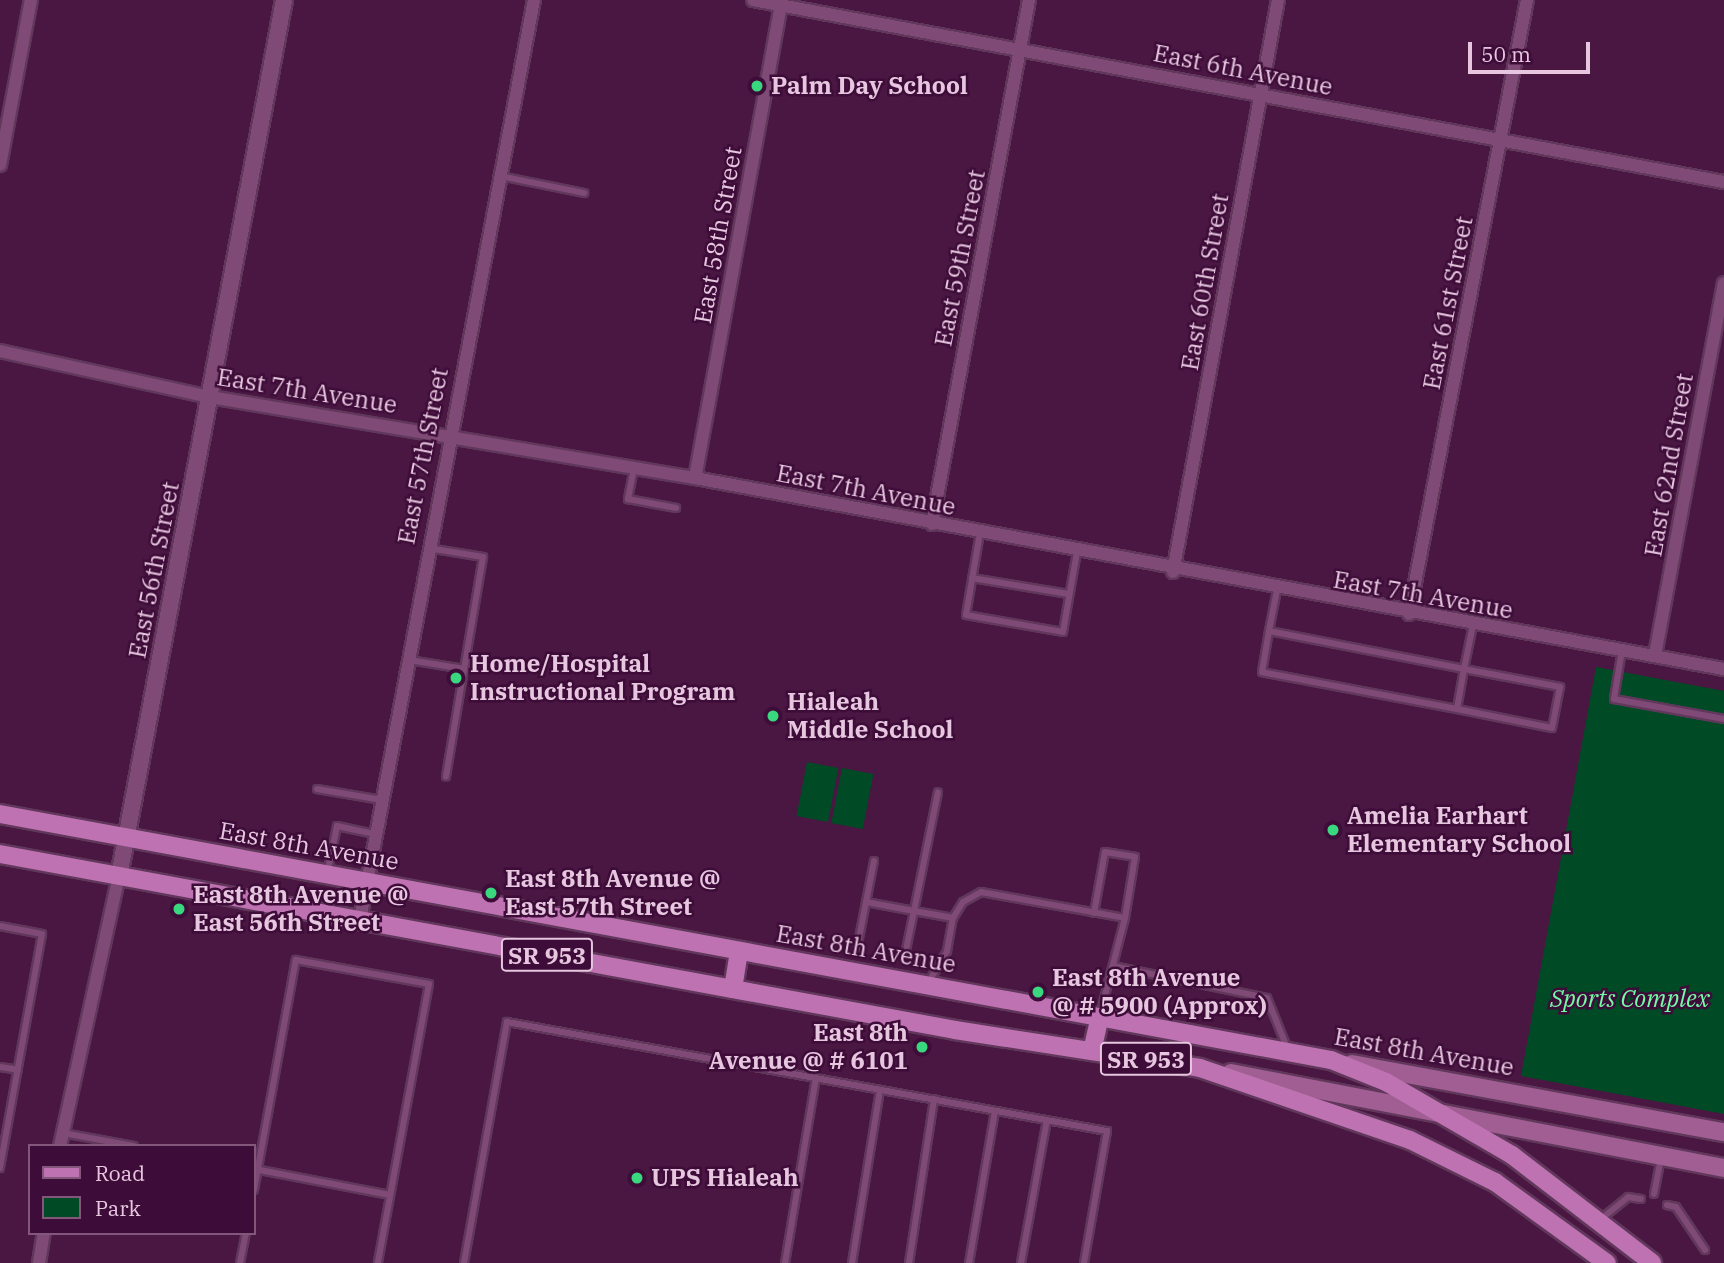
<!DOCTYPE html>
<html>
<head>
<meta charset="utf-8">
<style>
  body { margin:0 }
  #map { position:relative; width:1724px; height:1263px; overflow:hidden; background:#491742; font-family:"IBM Plex Serif",serif }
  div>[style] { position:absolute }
  .green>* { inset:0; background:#004a25; transform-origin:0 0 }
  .roads { filter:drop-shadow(2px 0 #61385c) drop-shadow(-2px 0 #61385c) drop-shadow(0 2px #61385c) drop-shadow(0 -2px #61385c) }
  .service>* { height:6px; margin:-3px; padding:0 3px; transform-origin:3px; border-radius:3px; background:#804a76 }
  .minor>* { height:12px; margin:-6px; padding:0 6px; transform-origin:6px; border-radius:6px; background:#804a76 }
  .tertiary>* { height:16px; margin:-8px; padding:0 8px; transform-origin:8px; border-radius:8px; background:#804a76 }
  .secondary>* { height:18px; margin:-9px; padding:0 9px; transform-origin:9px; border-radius:9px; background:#a05e93 }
  .primary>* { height:18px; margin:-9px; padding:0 9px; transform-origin:9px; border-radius:9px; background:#bf72b1 }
  .dots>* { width:19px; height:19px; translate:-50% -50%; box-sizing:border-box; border:4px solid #3e0c38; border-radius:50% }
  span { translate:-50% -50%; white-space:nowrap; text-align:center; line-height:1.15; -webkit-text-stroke:5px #3e0c38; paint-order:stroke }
  .shield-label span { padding:2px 5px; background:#3e0c38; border:2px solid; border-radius:5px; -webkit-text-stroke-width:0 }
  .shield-label { font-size:23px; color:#e7c7e0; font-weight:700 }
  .street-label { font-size:24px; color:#e7c7e0 }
  .poi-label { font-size:24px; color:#e7c7e0; font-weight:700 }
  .left { translate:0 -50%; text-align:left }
  .right { translate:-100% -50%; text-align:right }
  .park-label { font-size:24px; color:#75faa6; font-style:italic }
  .legend { position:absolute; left:28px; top:1144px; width:228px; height:91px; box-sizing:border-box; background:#3e0c38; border:2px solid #82577b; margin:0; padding:9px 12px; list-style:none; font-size:21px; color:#e7c7e0 }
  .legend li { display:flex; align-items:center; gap:14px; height:35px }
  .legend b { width:35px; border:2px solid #82577b }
  .scale { position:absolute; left:1468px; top:42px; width:122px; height:32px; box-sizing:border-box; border:4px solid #e7c7e0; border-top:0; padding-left:9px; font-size:21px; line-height:24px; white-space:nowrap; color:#e7c7e0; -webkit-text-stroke:5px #3e0c38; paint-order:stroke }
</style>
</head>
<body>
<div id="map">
  <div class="green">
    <div style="clip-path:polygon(1596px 667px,1724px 691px,1724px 1114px,1521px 1076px)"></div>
    <div style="left:807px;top:762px;width:32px;height:55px;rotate:11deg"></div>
    <div style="left:842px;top:768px;width:32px;height:56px;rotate:11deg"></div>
  </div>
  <div class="roads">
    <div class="service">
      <div style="left:500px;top:176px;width:86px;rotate:11.4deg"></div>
      <div style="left:634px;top:468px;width:32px;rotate:101deg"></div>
      <div style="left:628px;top:499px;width:49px;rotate:10.6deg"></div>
      <div style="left:980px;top:533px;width:83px;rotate:99.7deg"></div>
      <div style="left:966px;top:615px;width:98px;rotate:9.9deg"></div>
      <div style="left:1063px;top:632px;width:81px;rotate:-80.1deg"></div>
      <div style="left:428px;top:548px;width:56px;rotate:9.3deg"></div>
      <div style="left:483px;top:557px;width:114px;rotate:99.6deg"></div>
      <div style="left:972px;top:578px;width:98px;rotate:9.4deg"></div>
      <div style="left:1269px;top:631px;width:42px;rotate:-79deg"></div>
      <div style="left:1622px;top:650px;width:50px;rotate:99.3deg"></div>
      <div style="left:1614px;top:699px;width:112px;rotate:10.3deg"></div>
      <div style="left:409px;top:660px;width:56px;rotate:9.3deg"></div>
      <div style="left:464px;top:669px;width:109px;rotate:99.5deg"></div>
      <div style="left:1457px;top:709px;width:198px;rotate:-169.3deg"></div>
      <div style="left:1262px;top:672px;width:42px;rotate:-80.3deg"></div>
      <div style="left:1269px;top:631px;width:199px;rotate:11deg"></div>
      <div style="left:1464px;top:669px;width:98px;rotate:10.6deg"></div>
      <div style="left:1560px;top:687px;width:42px;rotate:101deg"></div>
      <div style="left:1552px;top:728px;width:97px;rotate:-168.7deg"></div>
      <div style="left:1457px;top:709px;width:41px;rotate:-80.1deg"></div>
      <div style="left:1464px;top:669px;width:45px;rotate:-78.4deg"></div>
      <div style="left:317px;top:789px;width:66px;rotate:9.6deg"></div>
      <div style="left:874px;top:861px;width:42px;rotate:101deg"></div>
      <div style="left:866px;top:902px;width:49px;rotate:10.6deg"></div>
      <div style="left:914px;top:911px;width:121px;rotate:-78.6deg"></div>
      <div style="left:327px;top:874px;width:49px;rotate:-78.2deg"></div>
      <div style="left:337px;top:826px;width:40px;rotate:12deg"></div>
      <div style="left:1094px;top:913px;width:62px;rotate:-79.8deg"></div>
      <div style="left:1105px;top:852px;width:30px;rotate:9deg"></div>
      <div style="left:1135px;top:857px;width:62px;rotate:99.3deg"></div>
      <div style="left:0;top:926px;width:43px;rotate:10.8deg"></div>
      <div style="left:42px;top:934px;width:238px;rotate:100.2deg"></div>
      <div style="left:857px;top:949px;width:48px;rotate:-79.2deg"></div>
      <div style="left:905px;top:955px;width:45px;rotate:-78.4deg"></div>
      <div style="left:914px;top:911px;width:40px;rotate:10deg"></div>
      <div style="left:1113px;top:966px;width:157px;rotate:11.7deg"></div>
      <div style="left:1267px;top:998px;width:56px;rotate:68deg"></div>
      <div style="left:928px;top:983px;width:37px;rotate:-59deg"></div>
      <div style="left:947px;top:951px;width:34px;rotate:-80deg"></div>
      <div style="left:953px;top:918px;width:19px;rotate:-58deg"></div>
      <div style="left:963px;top:902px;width:21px;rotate:-29deg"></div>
      <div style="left:981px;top:892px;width:146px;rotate:10.2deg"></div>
      <div style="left:1125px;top:918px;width:100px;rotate:104.5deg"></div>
      <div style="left:0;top:1067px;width:18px;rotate:9deg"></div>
      <div style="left:63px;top:1133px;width:72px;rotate:10.4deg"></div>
      <div style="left:255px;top:1169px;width:137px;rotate:10.9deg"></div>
      <div style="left:254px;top:1190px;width:234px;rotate:-79.7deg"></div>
      <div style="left:296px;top:960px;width:135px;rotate:10.2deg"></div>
      <div style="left:429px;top:984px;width:284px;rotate:100.4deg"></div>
      <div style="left:1654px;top:1194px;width:38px;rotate:-79deg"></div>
      <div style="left:1667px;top:1205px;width:9px;rotate:13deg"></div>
      <div style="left:1676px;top:1207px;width:52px;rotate:56deg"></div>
      <div style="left:1601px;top:1219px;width:35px;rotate:-39deg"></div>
      <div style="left:1628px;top:1197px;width:13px;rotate:9deg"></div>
      <div style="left:240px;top:1263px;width:31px;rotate:-79deg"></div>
      <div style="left:464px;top:1263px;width:245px;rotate:-79.9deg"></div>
      <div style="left:507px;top:1022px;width:610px;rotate:10.3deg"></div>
      <div style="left:1107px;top:1131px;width:134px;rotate:99.9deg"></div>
      <div style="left:785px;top:1263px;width:188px;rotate:-80.5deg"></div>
      <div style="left:852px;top:1263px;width:175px;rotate:-80.8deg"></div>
      <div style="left:909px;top:1263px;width:166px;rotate:-81.3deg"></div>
      <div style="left:969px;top:1263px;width:154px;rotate:-80.3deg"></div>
      <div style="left:1021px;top:1263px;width:145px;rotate:-79.7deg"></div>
    </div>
    <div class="minor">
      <div style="left:753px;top:0;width:988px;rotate:10.62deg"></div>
      <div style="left:0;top:165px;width:168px;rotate:-79.4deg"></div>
      <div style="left:0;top:351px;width:215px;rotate:12.4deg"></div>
      <div style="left:210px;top:397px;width:492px;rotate:9.5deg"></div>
      <div style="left:695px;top:478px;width:1047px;rotate:10.52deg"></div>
      <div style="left:695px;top:478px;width:486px;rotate:-79.7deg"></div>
      <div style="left:932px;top:524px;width:533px;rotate:-79.51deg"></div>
      <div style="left:1173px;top:572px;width:582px;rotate:-79.6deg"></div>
      <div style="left:1409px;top:614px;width:625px;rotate:-79.12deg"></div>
      <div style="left:1655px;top:655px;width:378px;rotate:-79.5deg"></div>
      <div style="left:360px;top:920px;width:936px;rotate:-79.29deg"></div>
      <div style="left:60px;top:1146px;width:276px;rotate:-77.7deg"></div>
      <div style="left:39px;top:1263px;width:30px;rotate:-81deg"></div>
    </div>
    <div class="tertiary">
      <div style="left:119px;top:876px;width:891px;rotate:-79.33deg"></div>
    </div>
    <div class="secondary">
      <div style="left:1352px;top:1064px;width:378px;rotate:10.4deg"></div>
      <div style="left:1231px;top:1073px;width:502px;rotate:10.91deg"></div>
    </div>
    <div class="primary">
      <div style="left:0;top:814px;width:1354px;rotate:10.47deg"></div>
      <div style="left:1331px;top:1060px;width:59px;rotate:21.8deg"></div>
      <div style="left:1386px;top:1082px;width:146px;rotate:30.1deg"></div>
      <div style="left:1512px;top:1155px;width:177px;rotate:37.6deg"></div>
      <div style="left:0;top:854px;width:971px;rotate:10.44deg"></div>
      <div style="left:955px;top:1030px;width:248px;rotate:8.8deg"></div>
      <div style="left:1200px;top:1068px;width:222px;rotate:18.9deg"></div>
      <div style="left:1410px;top:1140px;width:95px;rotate:26.3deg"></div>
      <div style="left:1495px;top:1182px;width:138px;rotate:35.9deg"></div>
      <div style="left:733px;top:989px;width:38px;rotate:-81deg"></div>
      <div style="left:1092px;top:1051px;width:35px;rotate:-77deg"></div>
    </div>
  </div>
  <div class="dots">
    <div style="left:757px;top:86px;background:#39d87f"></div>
    <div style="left:456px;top:678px;background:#39d87f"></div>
    <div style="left:773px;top:716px;background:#39d87f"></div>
    <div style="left:1333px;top:830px;background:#39d87f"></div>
    <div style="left:491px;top:893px;background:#39d87f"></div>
    <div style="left:179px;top:909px;background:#39d87f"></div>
    <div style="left:1038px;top:992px;background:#39d87f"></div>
    <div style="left:922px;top:1047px;background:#39d87f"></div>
    <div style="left:637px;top:1178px;background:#39d87f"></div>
  </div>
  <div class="shield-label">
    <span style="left:547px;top:955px">SR 953</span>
    <span style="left:1146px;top:1059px">SR 953</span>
  </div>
  <div class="street-label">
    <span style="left:1243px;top:70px;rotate:11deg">East 6th Avenue</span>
    <span style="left:718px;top:235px;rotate:-80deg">East 58th Street</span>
    <span style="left:960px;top:258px;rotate:-79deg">East 59th Street</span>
    <span style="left:1205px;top:282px;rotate:-80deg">East 60th Street</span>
    <span style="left:1448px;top:303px;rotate:-79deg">East 61st Street</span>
    <span style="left:307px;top:391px;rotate:9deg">East 7th Avenue</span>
    <span style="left:423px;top:456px;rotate:-79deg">East 57th Street</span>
    <span style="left:1669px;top:465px;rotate:-80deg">East 62nd Street</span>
    <span style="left:866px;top:490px;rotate:11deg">East 7th Avenue</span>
    <span style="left:154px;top:570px;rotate:-79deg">East 56th Street</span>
    <span style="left:1423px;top:595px;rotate:10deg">East 7th Avenue</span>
    <span style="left:309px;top:846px;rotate:10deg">East 8th Avenue</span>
    <span style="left:866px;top:949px;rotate:10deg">East 8th Avenue</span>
    <span style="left:1424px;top:1052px;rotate:10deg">East 8th Avenue</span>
  </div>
  <div class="poi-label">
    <span class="left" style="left:771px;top:86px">Palm Day School</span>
    <span class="left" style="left:470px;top:678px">Home/Hospital<br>Instructional Program</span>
    <span class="left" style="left:787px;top:716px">Hialeah<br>Middle School</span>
    <span class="left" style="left:1347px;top:830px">Amelia Earhart<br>Elementary School</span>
    <span class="left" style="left:505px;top:893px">East 8th Avenue @<br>East 57th Street</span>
    <span class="left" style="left:193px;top:909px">East 8th Avenue @<br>East 56th Street</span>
    <span class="left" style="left:1052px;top:992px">East 8th Avenue<br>@ # 5900 (Approx)</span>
    <span class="right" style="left:908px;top:1047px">East 8th<br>Avenue @ # 6101</span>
    <span class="left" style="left:651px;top:1178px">UPS Hialeah</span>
  </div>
  <div class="park-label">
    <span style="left:1630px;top:999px">Sports Complex</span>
  </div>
  <ul class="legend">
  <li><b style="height:9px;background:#bf72b1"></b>Road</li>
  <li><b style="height:19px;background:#004a25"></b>Park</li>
  </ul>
  <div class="scale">50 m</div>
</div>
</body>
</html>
